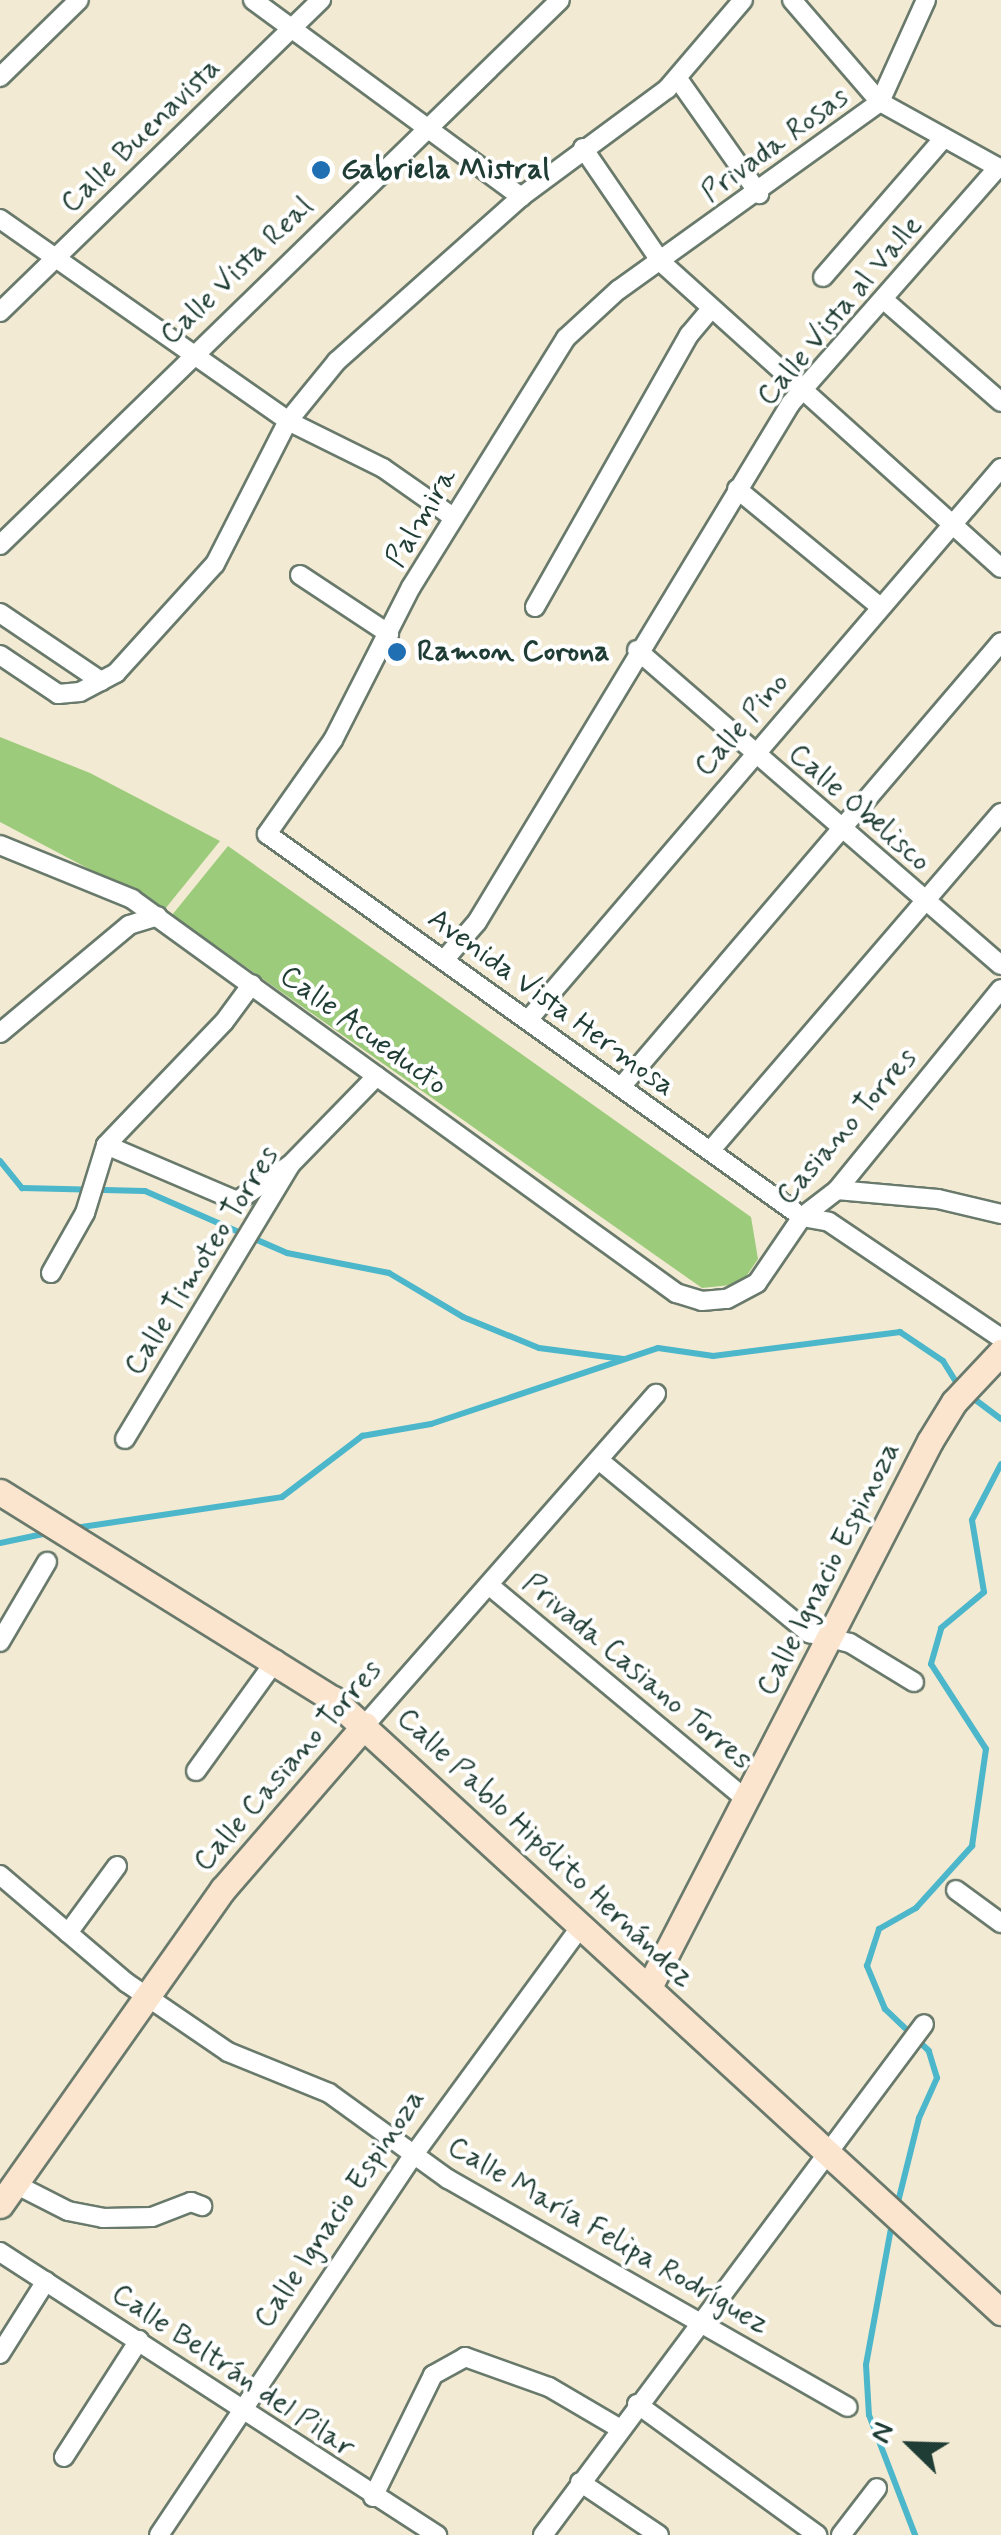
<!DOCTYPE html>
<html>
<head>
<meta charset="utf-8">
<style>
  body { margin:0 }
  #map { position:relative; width:1001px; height:2535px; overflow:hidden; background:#f2ead3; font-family:Mynerve,sans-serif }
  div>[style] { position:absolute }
  .green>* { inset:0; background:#9ccc7b }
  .stream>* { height:6px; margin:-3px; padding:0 3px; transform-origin:3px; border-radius:3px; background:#4cb6ca }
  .roads { filter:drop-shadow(2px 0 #697a6c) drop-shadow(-2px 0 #697a6c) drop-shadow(0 2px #697a6c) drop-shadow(0 -2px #697a6c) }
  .street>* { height:18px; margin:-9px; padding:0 9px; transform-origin:9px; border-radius:9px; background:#fff }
  .secondary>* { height:25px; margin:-12.5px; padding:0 12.5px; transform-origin:12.5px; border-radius:12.5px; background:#fce5cf }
  .dots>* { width:28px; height:28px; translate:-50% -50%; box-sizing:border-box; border:5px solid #fff; border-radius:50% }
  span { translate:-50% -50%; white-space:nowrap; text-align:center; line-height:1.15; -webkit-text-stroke:8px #fff; paint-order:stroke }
  .street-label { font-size:30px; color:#1f3d34 }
  .poi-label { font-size:30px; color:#1f3d34; font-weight:700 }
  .left { translate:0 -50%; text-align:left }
  .north { position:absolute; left:861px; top:2395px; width:100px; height:100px; -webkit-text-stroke:8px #fff; paint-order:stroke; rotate:293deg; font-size:28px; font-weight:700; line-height:40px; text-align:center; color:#1f3d34 }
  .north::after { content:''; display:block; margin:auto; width:35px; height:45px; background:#1f3d34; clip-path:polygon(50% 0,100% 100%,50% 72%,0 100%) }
</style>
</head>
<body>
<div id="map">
  <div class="green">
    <div style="clip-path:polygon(0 737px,90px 773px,220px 841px,165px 909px,0 822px)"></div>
    <div style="clip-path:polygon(228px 846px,751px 1217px,758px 1259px,741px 1284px,702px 1288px,172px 915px)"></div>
  </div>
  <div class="stream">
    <div style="left:0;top:1161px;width:35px;rotate:51deg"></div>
    <div style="left:22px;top:1188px;width:123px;rotate:1.4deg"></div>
    <div style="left:145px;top:1191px;width:155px;rotate:23.6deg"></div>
    <div style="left:287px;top:1253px;width:104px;rotate:11.1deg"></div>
    <div style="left:389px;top:1273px;width:86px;rotate:30.7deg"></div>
    <div style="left:463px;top:1317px;width:82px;rotate:22.2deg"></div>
    <div style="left:539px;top:1348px;width:85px;rotate:7.5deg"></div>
    <div style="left:969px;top:1395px;width:40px;rotate:37deg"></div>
    <div style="left:75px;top:1528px;width:209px;rotate:-8.5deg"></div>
    <div style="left:282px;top:1497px;width:101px;rotate:-37.3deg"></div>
    <div style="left:362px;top:1436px;width:70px;rotate:-9.9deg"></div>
    <div style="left:431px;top:1424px;width:239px;rotate:-18.5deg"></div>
    <div style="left:658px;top:1348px;width:56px;rotate:8.3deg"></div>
    <div style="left:713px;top:1356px;width:189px;rotate:-7.3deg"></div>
    <div style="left:900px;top:1332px;width:52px;rotate:34deg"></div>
    <div style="left:943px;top:1361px;width:31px;rotate:58deg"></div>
    <div style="left:0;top:1543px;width:49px;rotate:-11.8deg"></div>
    <div style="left:897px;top:2206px;width:91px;rotate:-76deg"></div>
    <div style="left:919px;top:2118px;width:44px;rotate:-65.8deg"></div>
    <div style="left:937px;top:2078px;width:28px;rotate:-107deg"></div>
    <div style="left:929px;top:2051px;width:61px;rotate:-136.3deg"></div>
    <div style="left:885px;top:2009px;width:47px;rotate:-112.7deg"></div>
    <div style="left:867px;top:1966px;width:39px;rotate:-72deg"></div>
    <div style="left:879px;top:1929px;width:43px;rotate:-29.6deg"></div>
    <div style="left:916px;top:1908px;width:84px;rotate:-47.9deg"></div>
    <div style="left:972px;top:1846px;width:98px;rotate:-81.8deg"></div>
    <div style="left:986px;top:1749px;width:101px;rotate:-122.9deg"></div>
    <div style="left:931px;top:1664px;width:37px;rotate:-74deg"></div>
    <div style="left:941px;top:1628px;width:56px;rotate:-39.9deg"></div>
    <div style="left:984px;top:1592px;width:73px;rotate:-99.5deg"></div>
    <div style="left:972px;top:1520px;width:63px;rotate:-62.6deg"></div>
    <div style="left:892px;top:2223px;width:144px;rotate:100.4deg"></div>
    <div style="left:866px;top:2365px;width:50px;rotate:86.6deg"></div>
    <div style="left:869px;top:2415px;width:129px;rotate:69deg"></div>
  </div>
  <div class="roads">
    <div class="street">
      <div style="left:253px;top:0;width:333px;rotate:36.3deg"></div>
      <div style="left:792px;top:0;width:135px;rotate:49.2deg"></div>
      <div style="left:880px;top:102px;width:138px;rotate:29deg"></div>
      <div style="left:926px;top:0;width:112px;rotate:114.3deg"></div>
      <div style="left:880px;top:102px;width:322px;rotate:144.3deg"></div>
      <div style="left:618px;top:290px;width:71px;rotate:137.3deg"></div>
      <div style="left:566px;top:338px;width:293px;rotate:121.9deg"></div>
      <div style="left:411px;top:587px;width:172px;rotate:117deg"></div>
      <div style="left:333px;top:740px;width:115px;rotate:125.1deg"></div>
      <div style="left:267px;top:834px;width:658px;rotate:35.6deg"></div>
      <div style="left:802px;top:1217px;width:27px;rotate:10deg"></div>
      <div style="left:829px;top:1222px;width:207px;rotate:34deg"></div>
      <div style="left:0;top:77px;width:110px;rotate:-44.3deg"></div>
      <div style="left:678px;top:79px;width:141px;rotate:54.8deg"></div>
      <div style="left:583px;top:148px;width:138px;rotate:55.6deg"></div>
      <div style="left:661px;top:262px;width:457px;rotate:42deg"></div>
      <div style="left:0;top:219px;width:352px;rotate:35deg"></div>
      <div style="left:288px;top:421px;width:106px;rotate:26.3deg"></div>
      <div style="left:383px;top:468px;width:85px;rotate:35deg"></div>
      <div style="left:823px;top:277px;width:181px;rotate:-49deg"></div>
      <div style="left:884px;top:300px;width:155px;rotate:41.1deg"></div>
      <div style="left:0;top:312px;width:448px;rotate:-44.2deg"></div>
      <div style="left:737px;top:489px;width:185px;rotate:39.5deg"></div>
      <div style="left:0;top:545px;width:781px;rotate:-44.22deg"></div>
      <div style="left:300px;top:575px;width:107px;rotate:33.5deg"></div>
      <div style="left:535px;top:607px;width:313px;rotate:-60.5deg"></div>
      <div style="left:689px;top:335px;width:33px;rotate:-50deg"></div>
      <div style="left:0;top:613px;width:122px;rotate:34deg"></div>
      <div style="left:637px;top:650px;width:481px;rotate:40.9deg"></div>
      <div style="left:0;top:655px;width:70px;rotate:33.9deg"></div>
      <div style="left:58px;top:694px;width:22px;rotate:-5deg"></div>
      <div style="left:80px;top:692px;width:41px;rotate:-27.8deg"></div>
      <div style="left:116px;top:673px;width:147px;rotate:-47.8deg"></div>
      <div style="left:215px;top:564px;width:161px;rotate:-63deg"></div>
      <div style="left:288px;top:421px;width:77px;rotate:-50.8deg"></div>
      <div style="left:337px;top:361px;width:246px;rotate:-41.7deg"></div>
      <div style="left:521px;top:197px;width:182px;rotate:-36.5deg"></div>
      <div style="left:667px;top:89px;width:117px;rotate:-49.5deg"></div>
      <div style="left:0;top:845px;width:143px;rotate:22.2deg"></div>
      <div style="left:132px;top:899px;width:672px;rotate:35.91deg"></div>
      <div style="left:676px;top:1293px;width:27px;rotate:17deg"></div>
      <div style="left:702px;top:1301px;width:25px;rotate:-5deg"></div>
      <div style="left:727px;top:1299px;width:34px;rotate:-28deg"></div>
      <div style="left:757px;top:1283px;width:80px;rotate:-55.7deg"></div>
      <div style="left:802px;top:1217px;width:44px;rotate:-37.6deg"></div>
      <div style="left:837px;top:1190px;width:259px;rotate:-50.8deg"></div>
      <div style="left:444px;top:960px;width:50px;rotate:-49deg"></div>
      <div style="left:477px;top:922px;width:607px;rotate:-58.83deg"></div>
      <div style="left:791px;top:403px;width:314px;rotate:-48.7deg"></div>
      <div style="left:528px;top:1020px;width:727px;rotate:-49.41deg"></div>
      <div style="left:0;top:1033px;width:168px;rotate:-39.9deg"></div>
      <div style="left:129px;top:925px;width:30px;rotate:-17deg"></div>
      <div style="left:621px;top:1087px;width:585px;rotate:-49.5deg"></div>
      <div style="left:106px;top:1145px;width:142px;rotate:23.1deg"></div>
      <div style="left:237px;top:1201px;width:64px;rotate:-34.2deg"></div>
      <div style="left:710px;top:1151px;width:446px;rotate:-49.3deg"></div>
      <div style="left:837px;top:1190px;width:101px;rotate:5.1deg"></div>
      <div style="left:938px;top:1199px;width:65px;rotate:13.4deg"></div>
      <div style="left:51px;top:1273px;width:69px;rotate:-60.5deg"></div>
      <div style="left:85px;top:1213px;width:71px;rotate:-72.8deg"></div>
      <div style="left:106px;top:1145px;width:170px;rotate:-46.2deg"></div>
      <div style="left:224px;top:1022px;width:47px;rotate:-53.6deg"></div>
      <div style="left:125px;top:1439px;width:320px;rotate:-58.9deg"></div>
      <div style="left:290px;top:1165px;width:124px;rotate:-45.7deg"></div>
      <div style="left:600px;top:1461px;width:271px;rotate:39.5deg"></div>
      <div style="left:809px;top:1633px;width:42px;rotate:13.7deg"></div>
      <div style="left:850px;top:1643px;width:75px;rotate:31.4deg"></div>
      <div style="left:490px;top:1586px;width:336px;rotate:39.8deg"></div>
      <div style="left:0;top:1642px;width:93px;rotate:-59.6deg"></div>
      <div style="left:365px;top:1725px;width:441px;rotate:-48.7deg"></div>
      <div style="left:196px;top:1771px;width:137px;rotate:-54.2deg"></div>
      <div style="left:0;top:1875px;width:167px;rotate:40.4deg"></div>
      <div style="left:127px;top:1983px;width:122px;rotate:34.3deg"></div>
      <div style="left:228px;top:2052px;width:109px;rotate:22.1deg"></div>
      <div style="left:329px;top:2093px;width:147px;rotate:35.9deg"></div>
      <div style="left:448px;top:2179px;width:460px;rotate:29.7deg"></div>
      <div style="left:956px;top:1890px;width:56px;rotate:36.3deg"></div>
      <div style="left:68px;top:1933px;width:83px;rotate:-53.8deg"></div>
      <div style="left:15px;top:2184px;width:59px;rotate:27deg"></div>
      <div style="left:68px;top:2211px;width:36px;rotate:11deg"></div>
      <div style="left:103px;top:2218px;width:49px;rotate:-1.2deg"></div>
      <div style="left:152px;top:2217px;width:42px;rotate:-21deg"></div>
      <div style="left:191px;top:2202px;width:12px;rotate:20deg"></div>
      <div style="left:0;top:2252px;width:521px;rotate:32.93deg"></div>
      <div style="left:0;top:2354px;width:86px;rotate:-57.8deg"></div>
      <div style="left:637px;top:2404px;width:223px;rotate:36deg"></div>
      <div style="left:64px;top:2457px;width:139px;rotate:-57.3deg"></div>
      <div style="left:580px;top:2482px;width:95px;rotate:33.9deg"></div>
      <div style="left:373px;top:2497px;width:136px;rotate:-63.8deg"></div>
      <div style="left:433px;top:2375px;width:37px;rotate:-29deg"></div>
      <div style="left:465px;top:2357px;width:89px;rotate:19.7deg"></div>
      <div style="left:549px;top:2387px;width:81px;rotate:30.4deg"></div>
      <div style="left:159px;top:2535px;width:460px;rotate:-56.2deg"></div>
      <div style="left:415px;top:2153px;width:283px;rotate:-53.8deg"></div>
      <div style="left:543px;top:2535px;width:637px;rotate:-53.29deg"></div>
      <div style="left:841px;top:2535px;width:59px;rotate:-52.5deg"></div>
    </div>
    <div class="secondary">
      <div style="left:0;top:1492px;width:392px;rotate:31.9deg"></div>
      <div style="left:333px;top:1699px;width:907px;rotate:42.54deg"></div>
      <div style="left:649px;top:1987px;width:614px;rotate:-62.77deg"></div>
      <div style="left:930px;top:1441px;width:46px;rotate:-58.4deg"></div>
      <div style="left:954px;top:1402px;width:69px;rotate:-46.8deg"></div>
      <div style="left:0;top:2205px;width:387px;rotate:-54.8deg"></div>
      <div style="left:223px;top:1889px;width:217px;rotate:-49.1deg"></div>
    </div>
  </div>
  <div class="dots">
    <div style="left:321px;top:170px;background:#1f6fb2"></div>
    <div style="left:397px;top:652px;background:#1f6fb2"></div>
  </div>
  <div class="street-label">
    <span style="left:141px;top:136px;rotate:-44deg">Calle Buenavista</span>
    <span style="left:775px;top:145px;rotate:-36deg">Privada Rosas</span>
    <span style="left:237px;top:271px;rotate:-44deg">Calle Vista Real</span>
    <span style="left:840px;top:311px;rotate:-50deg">Calle Vista al Valle</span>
    <span style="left:422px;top:518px;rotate:-59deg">Palmira</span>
    <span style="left:742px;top:725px;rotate:-49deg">Calle Pino</span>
    <span style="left:859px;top:808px;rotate:41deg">Calle Obelisco</span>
    <span style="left:551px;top:1003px;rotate:36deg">Avenida Vista Hermosa</span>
    <span style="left:363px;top:1031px;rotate:36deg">Calle Acueducto</span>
    <span style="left:847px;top:1127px;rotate:-49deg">Casiano Torres</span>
    <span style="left:202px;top:1261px;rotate:-58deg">Calle Timoteo Torres</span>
    <span style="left:829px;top:1569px;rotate:-63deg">Calle Ignacio Espinoza</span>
    <span style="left:637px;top:1672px;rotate:40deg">Privada Casiano Torres</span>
    <span style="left:288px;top:1766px;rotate:-49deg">Calle Casiano Torres</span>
    <span style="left:545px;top:1848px;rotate:43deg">Calle Pablo Hipólito Hernández</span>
    <span style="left:340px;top:2209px;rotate:-56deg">Calle Ignacio Espinoza</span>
    <span style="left:608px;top:2236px;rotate:30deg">Calle María Felipa Rodríguez</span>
    <span style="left:233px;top:2371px;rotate:34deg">Calle Beltrán del Pilar</span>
  </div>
  <div class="poi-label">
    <span class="left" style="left:341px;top:170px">Gabriela Mistral</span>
    <span class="left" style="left:417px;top:652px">Ramon Corona</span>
  </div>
  <div class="north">N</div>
</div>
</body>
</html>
